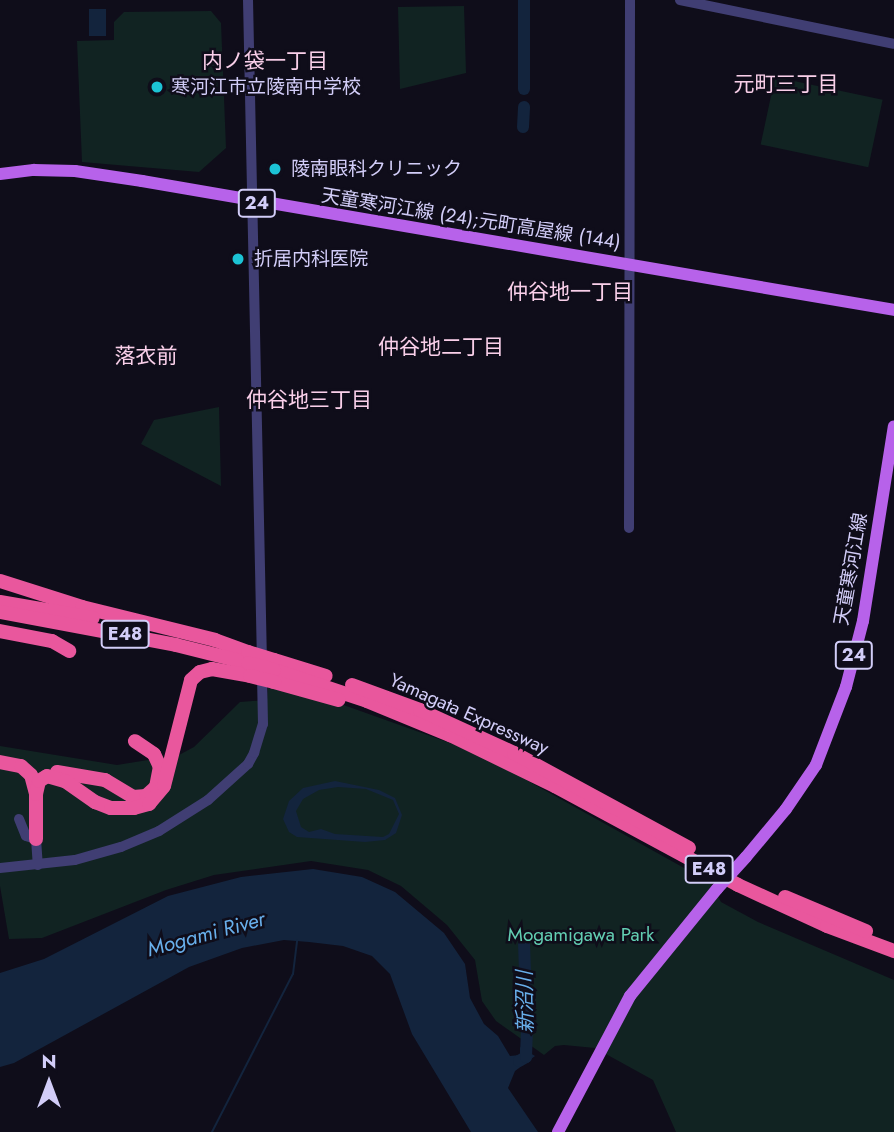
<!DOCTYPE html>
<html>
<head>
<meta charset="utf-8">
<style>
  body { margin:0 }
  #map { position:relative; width:894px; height:1132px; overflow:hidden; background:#0f0d1a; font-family:Jost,"Noto Sans JP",sans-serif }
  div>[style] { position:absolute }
  .green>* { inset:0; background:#112322; transform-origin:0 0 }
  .water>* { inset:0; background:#13243d; transform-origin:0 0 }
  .stream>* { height:2px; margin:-1px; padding:0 1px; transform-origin:1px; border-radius:1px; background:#13243d }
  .river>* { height:12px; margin:-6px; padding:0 6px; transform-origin:6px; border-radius:6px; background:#13243d }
  .minor>* { height:10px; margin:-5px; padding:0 5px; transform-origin:5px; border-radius:5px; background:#403e73 }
  .major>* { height:12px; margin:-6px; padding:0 6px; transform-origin:6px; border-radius:6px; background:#b762ea }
  .highway>* { height:14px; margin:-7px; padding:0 7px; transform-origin:7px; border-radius:7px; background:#e9579d }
  .major-bridge>* { height:12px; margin:-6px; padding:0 6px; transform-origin:6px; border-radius:6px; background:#b762ea }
  .highway-bridge>* { height:14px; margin:-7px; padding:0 7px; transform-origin:7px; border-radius:7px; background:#e9579d }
  .dots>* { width:19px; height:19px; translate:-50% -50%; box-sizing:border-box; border:4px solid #0f0d1a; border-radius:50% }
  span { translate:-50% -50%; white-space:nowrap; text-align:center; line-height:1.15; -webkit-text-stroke:5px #0f0d1a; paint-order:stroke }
  .shield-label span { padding:2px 5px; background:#0f0d1a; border:2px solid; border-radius:5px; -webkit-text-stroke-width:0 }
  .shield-label { font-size:18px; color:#d2cdf8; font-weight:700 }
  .poi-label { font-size:19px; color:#d2cdf8 }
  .left { translate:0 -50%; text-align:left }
  .street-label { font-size:19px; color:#d2cdf8 }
  .park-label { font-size:19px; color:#63ceb3 }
  .neighbourhood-label { font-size:21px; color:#f9cfe9 }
  .water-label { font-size:21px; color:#68afeb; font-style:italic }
  .north { position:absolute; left:14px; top:1048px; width:70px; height:70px; -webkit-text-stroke:5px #0f0d1a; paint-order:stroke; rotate:0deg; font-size:19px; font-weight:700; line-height:28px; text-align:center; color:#d2cdf8 }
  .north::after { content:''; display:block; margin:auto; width:24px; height:32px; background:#d2cdf8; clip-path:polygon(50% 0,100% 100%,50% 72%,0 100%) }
</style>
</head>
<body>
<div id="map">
  <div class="green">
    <div style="clip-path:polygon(464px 6px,466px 73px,400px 89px,398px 7px)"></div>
    <div style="clip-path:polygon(211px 11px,221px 23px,226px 148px,199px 172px,82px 162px,77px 41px,114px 40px,114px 22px,124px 12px)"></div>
    <div style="left:775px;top:77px;width:110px;height:69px;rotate:12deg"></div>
    <div style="clip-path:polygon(219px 407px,221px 486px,141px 444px,154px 420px)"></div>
    <div style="clip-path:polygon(268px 686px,338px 703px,478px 753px,711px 883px,721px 902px,758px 922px,894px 980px,894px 1132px,676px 1132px,653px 1080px,595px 1048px,564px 1045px,555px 1046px,544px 1055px,496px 1021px,482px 1001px,475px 960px,447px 925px,401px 886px,368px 870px,311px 861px,214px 875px,166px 890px,42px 938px,9px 939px,0 886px,0 746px,117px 765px,179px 755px,194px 747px,240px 702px,267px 700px)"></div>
  </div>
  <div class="water">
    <div style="left:89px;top:9px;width:17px;height:27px"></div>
    <div style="clip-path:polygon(evenodd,335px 781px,379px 790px,395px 798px,402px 815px,396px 833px,385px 840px,365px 842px,297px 837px,289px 832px,283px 819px,289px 801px,303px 788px,335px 781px,338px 787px,366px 789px,393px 800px,399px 814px,389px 834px,383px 837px,335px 834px,321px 829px,309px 832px,301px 827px,296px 811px,303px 799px,319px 790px,338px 787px)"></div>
    <div style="clip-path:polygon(313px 869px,362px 877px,395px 892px,444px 933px,465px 964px,470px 998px,484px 1024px,498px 1036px,510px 1056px,520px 1055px,520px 1047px,535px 1056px,515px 1071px,508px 1088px,538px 1132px,471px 1132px,412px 1034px,390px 974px,372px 956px,343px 946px,309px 942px,284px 940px,242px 948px,189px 967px,14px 1063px,0 1067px,0 973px,44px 959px,168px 896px,241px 877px)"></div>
  </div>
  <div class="stream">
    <div style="left:212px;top:1132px;width:178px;rotate:-62.9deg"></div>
    <div style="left:293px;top:974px;width:34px;rotate:-83deg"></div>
  </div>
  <div class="river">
    <div style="left:524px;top:0;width:89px;rotate:90deg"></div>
    <div style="left:523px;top:127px;width:20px;rotate:-87deg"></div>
    <div style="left:519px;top:1061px;width:8px;rotate:-30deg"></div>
    <div style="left:526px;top:1057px;width:28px;rotate:-88deg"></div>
    <div style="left:527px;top:1029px;width:87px;rotate:-92deg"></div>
  </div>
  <div class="minor">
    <div style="left:248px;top:0;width:661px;rotate:88.79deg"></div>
    <div style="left:680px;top:0;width:218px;rotate:11.6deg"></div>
    <div style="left:629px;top:528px;width:528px;rotate:-89.89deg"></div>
    <div style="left:19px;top:819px;width:18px;rotate:68deg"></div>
    <div style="left:26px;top:836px;width:10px;rotate:17deg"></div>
    <div style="left:36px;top:839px;width:26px;rotate:86deg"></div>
    <div style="left:0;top:868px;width:75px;rotate:-6.1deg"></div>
    <div style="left:75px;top:860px;width:48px;rotate:-15.8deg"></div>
    <div style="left:121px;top:847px;width:41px;rotate:-22.8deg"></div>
    <div style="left:159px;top:831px;width:58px;rotate:-32.3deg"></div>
    <div style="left:208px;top:800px;width:54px;rotate:-42deg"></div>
    <div style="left:248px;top:764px;width:13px;rotate:-61deg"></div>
    <div style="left:254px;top:753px;width:30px;rotate:-73deg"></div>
    <div style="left:263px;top:724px;width:48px;rotate:-91.2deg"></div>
  </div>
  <div class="major">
    <div style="left:0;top:174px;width:34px;rotate:-7deg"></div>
    <div style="left:34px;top:170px;width:41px;rotate:1.4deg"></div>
    <div style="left:75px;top:171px;width:68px;rotate:8.5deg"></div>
    <div style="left:142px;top:181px;width:763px;rotate:9.73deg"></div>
    <div style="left:746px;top:857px;width:62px;rotate:-50.2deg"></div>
    <div style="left:786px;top:809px;width:53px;rotate:-55.7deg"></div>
    <div style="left:816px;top:765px;width:84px;rotate:-69deg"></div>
    <div style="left:846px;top:687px;width:68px;rotate:-75.6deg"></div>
    <div style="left:863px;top:621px;width:197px;rotate:-81deg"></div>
    <div style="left:558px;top:1132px;width:154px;rotate:-62.1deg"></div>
    <div style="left:630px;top:996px;width:138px;rotate:-50.9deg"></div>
  </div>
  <div class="highway">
    <div style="left:0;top:581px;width:86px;rotate:17.6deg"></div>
    <div style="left:82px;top:607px;width:137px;rotate:13.9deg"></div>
    <div style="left:215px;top:640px;width:35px;rotate:20deg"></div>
    <div style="left:0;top:602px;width:94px;rotate:9.8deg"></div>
    <div style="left:0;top:612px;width:179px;rotate:10.6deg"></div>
    <div style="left:176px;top:645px;width:74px;rotate:14deg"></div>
    <div style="left:0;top:631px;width:53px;rotate:10.9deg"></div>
    <div style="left:52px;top:641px;width:20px;rotate:30deg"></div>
    <div style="left:274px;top:660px;width:54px;rotate:17.1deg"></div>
    <div style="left:274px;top:670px;width:98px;rotate:18.4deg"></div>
    <div style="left:367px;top:701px;width:90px;rotate:22.3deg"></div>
    <div style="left:450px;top:735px;width:117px;rotate:25.9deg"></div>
    <div style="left:555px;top:786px;width:208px;rotate:28.4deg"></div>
    <div style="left:738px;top:885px;width:98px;rotate:24.7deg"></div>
    <div style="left:827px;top:926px;width:72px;rotate:20.5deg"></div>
    <div style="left:274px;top:682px;width:67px;rotate:15.5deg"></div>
    <div style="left:352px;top:685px;width:72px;rotate:20.2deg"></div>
    <div style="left:420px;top:710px;width:103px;rotate:24.6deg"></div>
    <div style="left:514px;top:753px;width:199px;rotate:28.5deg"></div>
    <div style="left:0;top:762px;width:21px;rotate:11deg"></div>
    <div style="left:21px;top:766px;width:13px;rotate:42deg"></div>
    <div style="left:31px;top:775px;width:20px;rotate:75deg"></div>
    <div style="left:36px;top:794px;width:45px;rotate:90deg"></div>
    <div style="left:57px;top:772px;width:49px;rotate:9.5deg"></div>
    <div style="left:105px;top:780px;width:33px;rotate:31deg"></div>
    <div style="left:133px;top:797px;width:13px;rotate:-4deg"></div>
    <div style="left:146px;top:796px;width:13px;rotate:-42deg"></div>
    <div style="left:156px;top:787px;width:20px;rotate:-79deg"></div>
    <div style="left:160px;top:767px;width:14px;rotate:-115deg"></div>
    <div style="left:154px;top:754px;width:23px;rotate:-146deg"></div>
    <div style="left:36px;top:794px;width:13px;rotate:-77deg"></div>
    <div style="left:39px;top:781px;width:9px;rotate:-32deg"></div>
    <div style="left:47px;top:776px;width:19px;rotate:16deg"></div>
    <div style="left:65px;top:781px;width:37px;rotate:35deg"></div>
    <div style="left:95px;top:802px;width:17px;rotate:21deg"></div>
    <div style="left:111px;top:808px;width:23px"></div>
    <div style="left:134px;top:808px;width:16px;rotate:-15deg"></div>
    <div style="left:149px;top:804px;width:23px;rotate:-50deg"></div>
    <div style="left:164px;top:786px;width:109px;rotate:-75.7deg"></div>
    <div style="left:191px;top:680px;width:12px;rotate:-42deg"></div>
    <div style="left:200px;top:672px;width:12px;rotate:-14deg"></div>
    <div style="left:212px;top:669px;width:39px;rotate:10deg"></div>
    <div style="left:785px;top:897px;width:88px;rotate:22.8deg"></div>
  </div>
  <div class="major-bridge">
    <div style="left:717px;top:889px;width:43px;rotate:-47.8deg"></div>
  </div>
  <div class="highway-bridge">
    <div style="left:248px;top:652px;width:27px;rotate:17deg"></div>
    <div style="left:248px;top:663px;width:27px;rotate:15deg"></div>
    <div style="left:250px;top:676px;width:25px;rotate:14deg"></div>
  </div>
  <div class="dots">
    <div style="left:157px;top:87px;background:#1cc3d5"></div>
    <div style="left:275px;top:169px;background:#1cc3d5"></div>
    <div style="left:238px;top:259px;background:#1cc3d5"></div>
  </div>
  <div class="shield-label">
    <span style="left:257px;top:203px">24</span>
    <span style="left:125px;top:634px">E48</span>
    <span style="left:854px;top:655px">24</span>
    <span style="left:709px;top:869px">E48</span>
  </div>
  <div class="poi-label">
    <span class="left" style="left:171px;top:87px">寒河江市立陵南中学校</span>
    <span class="left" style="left:291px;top:169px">陵南眼科クリニック</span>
    <span class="left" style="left:254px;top:259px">折居内科医院</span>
  </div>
  <div class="street-label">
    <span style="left:471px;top:219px;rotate:9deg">天童寒河江線 (24);元町高屋線 (144)</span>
    <span style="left:851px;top:569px;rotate:-80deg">天童寒河江線</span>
    <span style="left:469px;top:714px;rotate:24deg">Yamagata Expressway</span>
  </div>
  <div class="park-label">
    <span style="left:581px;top:935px">Mogamigawa Park</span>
  </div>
  <div class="neighbourhood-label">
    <span style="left:265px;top:61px">内ノ袋一丁目</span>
    <span style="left:786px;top:84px">元町三丁目</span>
    <span style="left:570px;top:292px">仲谷地一丁目</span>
    <span style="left:441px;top:347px">仲谷地二丁目</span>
    <span style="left:146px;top:356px">落衣前</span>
    <span style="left:309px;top:400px">仲谷地三丁目</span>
  </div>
  <div class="water-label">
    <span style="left:206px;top:934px;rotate:-15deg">Mogami River</span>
    <span style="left:525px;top:1002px;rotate:-91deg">新沼川</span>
  </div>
  <div class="north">N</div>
</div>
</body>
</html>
